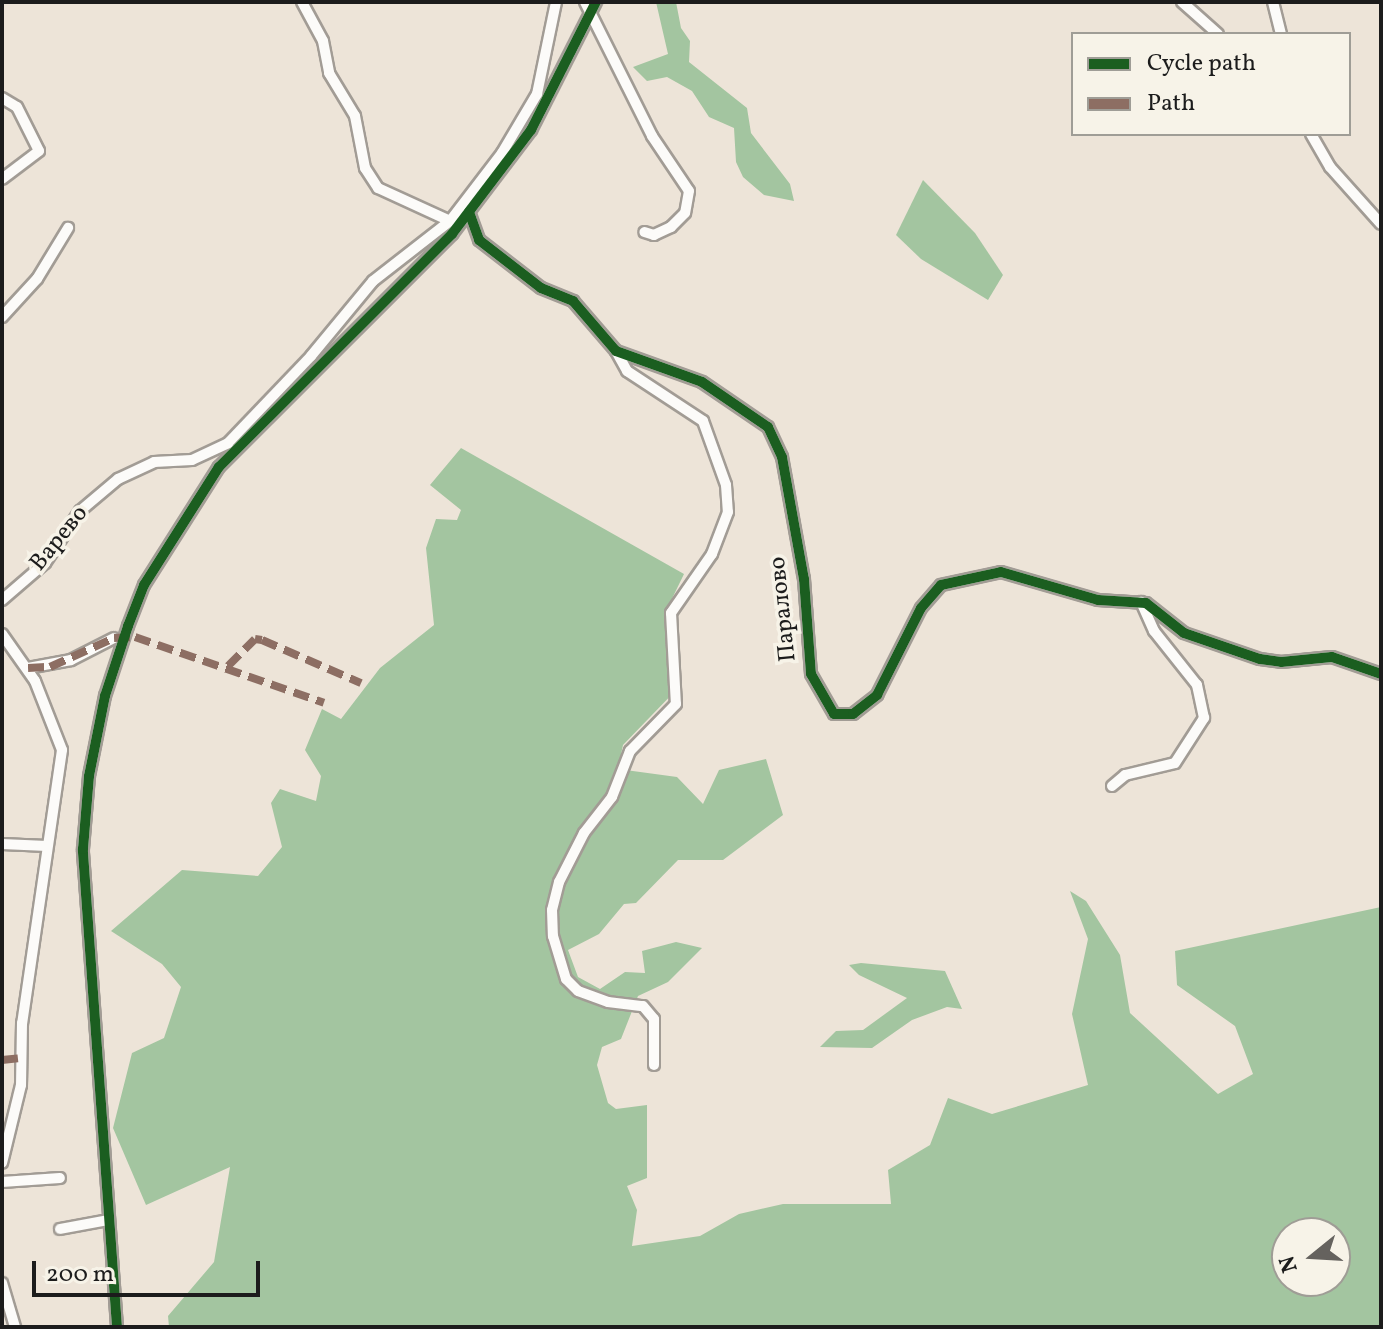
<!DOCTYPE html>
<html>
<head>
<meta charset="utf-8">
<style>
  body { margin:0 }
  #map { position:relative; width:1383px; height:1329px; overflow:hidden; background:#ede4d8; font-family:Vollkorn,serif }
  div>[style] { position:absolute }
  .forest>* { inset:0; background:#a3c5a0 }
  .roads { filter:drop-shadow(2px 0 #a29c95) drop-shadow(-2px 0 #a29c95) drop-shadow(0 2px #a29c95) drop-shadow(0 -2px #a29c95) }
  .minor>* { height:10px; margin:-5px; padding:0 5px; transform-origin:5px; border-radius:5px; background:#fcfbf9 }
  .quiet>* { height:8px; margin-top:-4px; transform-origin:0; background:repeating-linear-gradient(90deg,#8d6e63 0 16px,transparent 0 24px) }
  .cycleway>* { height:10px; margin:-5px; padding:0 5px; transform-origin:5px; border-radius:5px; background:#1b5e20 }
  span { translate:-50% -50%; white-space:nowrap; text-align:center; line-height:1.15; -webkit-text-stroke:7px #f7f3e8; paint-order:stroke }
  .street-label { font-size:24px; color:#1c1c1c }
  .frame { position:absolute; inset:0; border:4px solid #1c1c1c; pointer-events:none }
  .legend { position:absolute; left:1071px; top:32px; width:280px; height:104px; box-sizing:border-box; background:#f7f3e8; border:2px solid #9f9d96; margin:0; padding:10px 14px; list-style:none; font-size:24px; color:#1c1c1c }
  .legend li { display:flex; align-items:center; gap:16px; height:40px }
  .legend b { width:40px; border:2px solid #9f9d96 }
  .north { position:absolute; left:1271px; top:1217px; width:80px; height:80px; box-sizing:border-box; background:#f7f3e8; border:2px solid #9f9d96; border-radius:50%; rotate:252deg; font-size:22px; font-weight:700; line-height:32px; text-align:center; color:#1c1c1c }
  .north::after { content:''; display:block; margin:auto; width:28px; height:36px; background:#65625e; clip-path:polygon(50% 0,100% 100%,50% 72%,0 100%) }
  .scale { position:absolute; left:32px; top:1261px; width:228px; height:36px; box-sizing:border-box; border:4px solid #1c1c1c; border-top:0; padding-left:10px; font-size:24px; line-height:28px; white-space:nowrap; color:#1c1c1c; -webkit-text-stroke:6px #f7f3e8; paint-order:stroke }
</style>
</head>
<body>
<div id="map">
  <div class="forest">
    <div style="clip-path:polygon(656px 2px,676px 2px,681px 28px,690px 41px,689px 62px,747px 108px,751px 133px,790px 184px,794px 201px,764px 195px,743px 177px,736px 162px,734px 128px,709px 117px,692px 91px,667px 77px,647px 81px,633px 67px,668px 54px)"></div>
    <div style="clip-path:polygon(923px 180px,975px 233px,1003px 275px,988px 300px,921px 259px,896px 235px)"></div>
    <div style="clip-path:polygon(evenodd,461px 448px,684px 574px,666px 611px,679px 687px,623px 745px,618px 769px,677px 777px,703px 804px,719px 770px,766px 759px,783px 815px,723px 860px,678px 860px,636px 903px,624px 904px,599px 934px,568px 950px,578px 977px,600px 989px,625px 972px,645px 973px,642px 951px,676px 942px,702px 948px,668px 982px,638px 996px,621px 1039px,602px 1047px,597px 1065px,608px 1103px,616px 1109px,647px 1105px,647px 1178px,627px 1186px,637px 1210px,632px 1246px,700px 1236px,739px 1214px,783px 1204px,891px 1204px,888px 1170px,930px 1145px,948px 1098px,992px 1114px,1088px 1085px,1072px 1014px,1088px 939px,1070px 891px,1086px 901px,1120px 955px,1130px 1013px,1218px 1094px,1253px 1074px,1235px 1026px,1177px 985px,1175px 951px,1381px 907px,1381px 1327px,169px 1327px,168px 1316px,214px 1262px,230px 1167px,146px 1205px,113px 1128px,132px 1053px,164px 1038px,181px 987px,162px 964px,111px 931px,182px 870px,258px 876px,282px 847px,271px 803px,280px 789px,316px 801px,321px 776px,305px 750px,322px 709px,341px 719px,380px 668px,434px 625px,426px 548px,436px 519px,457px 520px,461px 510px,430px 485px,461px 448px,1287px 1233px,1335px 1233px,1335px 1281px,1287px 1281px,1287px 1233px)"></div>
    <div style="clip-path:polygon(861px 963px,945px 971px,962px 1009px,947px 1007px,912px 1020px,872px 1048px,820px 1047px,836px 1031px,863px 1030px,907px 998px,859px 975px,849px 965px)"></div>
  </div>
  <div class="roads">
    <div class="minor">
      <div style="left:302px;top:2px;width:44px;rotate:61.7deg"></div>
      <div style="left:323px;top:41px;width:33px;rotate:79deg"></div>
      <div style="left:329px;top:73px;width:50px;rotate:58.8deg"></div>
      <div style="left:355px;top:116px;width:53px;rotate:79.1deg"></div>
      <div style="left:365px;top:168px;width:24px;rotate:57deg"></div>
      <div style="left:378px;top:188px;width:79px;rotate:24.6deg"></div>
      <div style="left:585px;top:2px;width:150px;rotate:63.4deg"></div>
      <div style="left:652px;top:136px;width:66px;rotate:56.1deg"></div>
      <div style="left:689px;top:191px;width:22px;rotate:100deg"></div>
      <div style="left:685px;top:213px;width:20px;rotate:135deg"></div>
      <div style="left:671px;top:227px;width:19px;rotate:155deg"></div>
      <div style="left:654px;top:235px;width:10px;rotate:-163deg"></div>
      <div style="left:1182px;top:2px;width:48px;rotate:41.6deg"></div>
      <div style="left:1273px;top:2px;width:33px;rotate:76deg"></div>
      <div style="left:2px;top:98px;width:17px;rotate:31deg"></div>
      <div style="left:17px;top:107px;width:49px;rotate:63.4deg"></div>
      <div style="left:39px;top:151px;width:46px;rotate:142.9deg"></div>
      <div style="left:1311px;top:134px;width:38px;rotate:60deg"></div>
      <div style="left:1330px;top:167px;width:76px;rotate:48.2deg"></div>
      <div style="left:469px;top:212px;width:30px;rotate:70deg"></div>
      <div style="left:479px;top:240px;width:78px;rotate:37.7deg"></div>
      <div style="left:541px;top:288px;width:35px;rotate:22deg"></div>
      <div style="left:573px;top:301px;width:66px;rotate:49.3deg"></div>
      <div style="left:616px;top:351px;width:91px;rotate:19.8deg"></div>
      <div style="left:702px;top:382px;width:80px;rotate:34.3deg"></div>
      <div style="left:768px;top:427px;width:33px;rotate:65deg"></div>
      <div style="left:782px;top:457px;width:124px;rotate:79.8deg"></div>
      <div style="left:804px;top:579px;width:95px;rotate:85.8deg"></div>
      <div style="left:811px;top:674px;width:46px;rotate:60.1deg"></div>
      <div style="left:834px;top:714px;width:19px"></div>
      <div style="left:853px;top:714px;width:31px;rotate:-38deg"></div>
      <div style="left:877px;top:695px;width:97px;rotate:-63.2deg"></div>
      <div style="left:921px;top:608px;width:30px;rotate:-49deg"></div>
      <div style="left:941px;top:585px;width:61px;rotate:-12.2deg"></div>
      <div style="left:1001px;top:572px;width:101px;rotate:16.1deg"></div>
      <div style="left:1098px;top:600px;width:48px;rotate:3.6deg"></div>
      <div style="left:1146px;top:603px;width:48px;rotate:38.3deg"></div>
      <div style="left:1184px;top:633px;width:80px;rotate:18.9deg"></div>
      <div style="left:1260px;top:659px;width:21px;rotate:8deg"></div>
      <div style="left:1281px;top:662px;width:51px;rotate:-5.6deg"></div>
      <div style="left:1332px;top:657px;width:52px;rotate:19.1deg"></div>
      <div style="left:2px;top:317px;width:52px;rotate:-47.4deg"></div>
      <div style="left:37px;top:279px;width:60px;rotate:-58.7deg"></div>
      <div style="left:616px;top:351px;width:23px;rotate:61deg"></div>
      <div style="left:627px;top:371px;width:91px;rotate:33.3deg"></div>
      <div style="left:703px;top:421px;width:68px;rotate:70.2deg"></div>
      <div style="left:726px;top:485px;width:27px;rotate:86deg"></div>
      <div style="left:728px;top:512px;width:45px;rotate:110.9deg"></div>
      <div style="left:712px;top:554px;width:72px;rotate:124.8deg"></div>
      <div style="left:671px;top:613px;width:91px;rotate:86.9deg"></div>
      <div style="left:676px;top:704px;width:66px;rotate:134.4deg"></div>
      <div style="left:630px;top:751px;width:49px;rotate:111.4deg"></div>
      <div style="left:612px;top:797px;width:46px;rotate:127.9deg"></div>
      <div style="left:584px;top:833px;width:55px;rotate:117deg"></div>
      <div style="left:559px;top:882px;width:29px;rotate:104deg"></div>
      <div style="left:552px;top:910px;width:26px;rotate:88deg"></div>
      <div style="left:553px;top:936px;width:45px;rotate:73.2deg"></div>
      <div style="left:566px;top:979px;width:17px;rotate:45deg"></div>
      <div style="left:578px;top:991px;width:32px;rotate:20deg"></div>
      <div style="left:608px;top:1002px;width:35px;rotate:7deg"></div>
      <div style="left:643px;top:1006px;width:17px;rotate:50deg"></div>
      <div style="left:654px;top:1019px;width:46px;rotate:90deg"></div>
      <div style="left:2px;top:600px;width:57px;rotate:-40.7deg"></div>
      <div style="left:45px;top:563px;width:63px;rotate:-56.1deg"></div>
      <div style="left:80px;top:511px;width:50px;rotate:-40.1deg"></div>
      <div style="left:118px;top:479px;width:40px;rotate:-25deg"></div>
      <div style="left:154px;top:462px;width:38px;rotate:-3deg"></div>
      <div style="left:192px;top:460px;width:40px;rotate:-25deg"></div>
      <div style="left:228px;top:443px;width:120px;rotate:-46.3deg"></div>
      <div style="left:311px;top:356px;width:97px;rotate:-50.4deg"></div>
      <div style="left:373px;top:281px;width:98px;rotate:-37.9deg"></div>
      <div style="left:450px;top:221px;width:86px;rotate:-52.6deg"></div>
      <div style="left:502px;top:153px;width:69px;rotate:-59.3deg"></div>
      <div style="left:537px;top:94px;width:94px;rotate:-78.3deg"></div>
      <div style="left:2px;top:634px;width:57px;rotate:54.9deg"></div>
      <div style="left:35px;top:681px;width:74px;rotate:68.6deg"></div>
      <div style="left:62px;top:750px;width:276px;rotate:98.3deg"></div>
      <div style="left:22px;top:1023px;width:62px;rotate:90.9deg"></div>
      <div style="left:21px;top:1085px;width:80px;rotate:103.7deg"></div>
      <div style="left:28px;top:668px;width:44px;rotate:-10.5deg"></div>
      <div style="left:71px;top:660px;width:48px;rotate:-27.1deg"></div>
      <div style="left:1112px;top:786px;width:17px;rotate:-40deg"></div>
      <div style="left:1125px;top:775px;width:51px;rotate:-13.5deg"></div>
      <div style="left:1175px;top:763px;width:54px;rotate:-57.2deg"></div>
      <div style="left:1204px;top:718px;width:34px;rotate:-102deg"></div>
      <div style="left:1197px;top:685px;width:69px;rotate:-128.5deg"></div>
      <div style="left:1154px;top:631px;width:32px;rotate:-114deg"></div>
      <div style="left:2px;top:844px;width:45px;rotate:2.5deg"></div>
      <div style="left:2px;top:1182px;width:58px;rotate:-3.9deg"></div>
      <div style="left:60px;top:1229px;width:49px;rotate:-10.6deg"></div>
      <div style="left:2px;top:1283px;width:46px;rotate:73.5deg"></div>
      <div style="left:117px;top:1327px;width:479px;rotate:-94.1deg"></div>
      <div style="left:83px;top:849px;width:73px;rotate:-85.3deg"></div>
      <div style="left:89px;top:776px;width:82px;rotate:-78.7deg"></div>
      <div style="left:105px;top:696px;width:74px;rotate:-71.8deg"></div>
      <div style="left:128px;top:626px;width:44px;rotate:-68.7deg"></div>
      <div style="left:144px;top:585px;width:140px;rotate:-57.6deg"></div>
      <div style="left:219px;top:467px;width:330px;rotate:-45deg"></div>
      <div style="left:452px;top:234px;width:131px;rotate:-52.8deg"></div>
      <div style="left:531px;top:130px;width:144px;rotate:-63.1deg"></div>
    </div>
  </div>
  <div class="quiet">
    <div style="left:228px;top:666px;width:38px;rotate:-45deg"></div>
    <div style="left:255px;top:639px;width:7px;rotate:8deg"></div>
    <div style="left:262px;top:640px;width:108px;rotate:23.5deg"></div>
    <div style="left:28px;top:668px;width:22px;rotate:-3deg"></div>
    <div style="left:50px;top:667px;width:70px;rotate:-24.4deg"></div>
    <div style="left:114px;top:638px;width:21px;rotate:-3deg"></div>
    <div style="left:135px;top:637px;width:200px;rotate:19.2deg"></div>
    <div style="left:2px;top:1060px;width:18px;rotate:-6deg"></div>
  </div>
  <div class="cycleway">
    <div style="left:469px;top:212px;width:30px;rotate:70deg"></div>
    <div style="left:479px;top:240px;width:78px;rotate:37.7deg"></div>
    <div style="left:541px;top:288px;width:35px;rotate:22deg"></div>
    <div style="left:573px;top:301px;width:66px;rotate:49.3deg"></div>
    <div style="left:616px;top:351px;width:91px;rotate:19.8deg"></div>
    <div style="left:702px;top:382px;width:80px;rotate:34.3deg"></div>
    <div style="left:768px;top:427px;width:33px;rotate:65deg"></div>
    <div style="left:782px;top:457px;width:124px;rotate:79.8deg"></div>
    <div style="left:804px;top:579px;width:95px;rotate:85.8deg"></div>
    <div style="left:811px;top:674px;width:46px;rotate:60.1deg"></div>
    <div style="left:834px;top:714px;width:19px"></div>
    <div style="left:853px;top:714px;width:31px;rotate:-38deg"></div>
    <div style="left:877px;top:695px;width:97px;rotate:-63.2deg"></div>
    <div style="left:921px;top:608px;width:30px;rotate:-49deg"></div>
    <div style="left:941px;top:585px;width:61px;rotate:-12.2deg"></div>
    <div style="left:1001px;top:572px;width:101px;rotate:16.1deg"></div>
    <div style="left:1098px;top:600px;width:48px;rotate:3.6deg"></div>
    <div style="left:1146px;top:603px;width:48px;rotate:38.3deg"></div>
    <div style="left:1184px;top:633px;width:80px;rotate:18.9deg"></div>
    <div style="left:1260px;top:659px;width:21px;rotate:8deg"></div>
    <div style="left:1281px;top:662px;width:51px;rotate:-5.6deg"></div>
    <div style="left:1332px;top:657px;width:52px;rotate:19.1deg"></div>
    <div style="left:117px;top:1327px;width:479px;rotate:-94.1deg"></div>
    <div style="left:83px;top:849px;width:73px;rotate:-85.3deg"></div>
    <div style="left:89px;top:776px;width:82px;rotate:-78.7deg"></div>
    <div style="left:105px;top:696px;width:74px;rotate:-71.8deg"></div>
    <div style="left:128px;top:626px;width:44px;rotate:-68.7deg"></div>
    <div style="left:144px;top:585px;width:140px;rotate:-57.6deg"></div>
    <div style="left:219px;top:467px;width:330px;rotate:-45deg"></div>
    <div style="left:452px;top:234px;width:131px;rotate:-52.8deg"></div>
    <div style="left:531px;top:130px;width:144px;rotate:-63.1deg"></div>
  </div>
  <div class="street-label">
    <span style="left:60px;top:539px;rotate:-51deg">Варево</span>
    <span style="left:784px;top:609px;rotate:-96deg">Паралово</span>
  </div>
  <div class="frame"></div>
  <ul class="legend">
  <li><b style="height:10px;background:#1b5e20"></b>Cycle path</li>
  <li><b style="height:10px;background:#8d6e63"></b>Path</li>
  </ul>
  <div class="north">N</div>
  <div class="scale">200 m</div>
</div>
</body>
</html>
